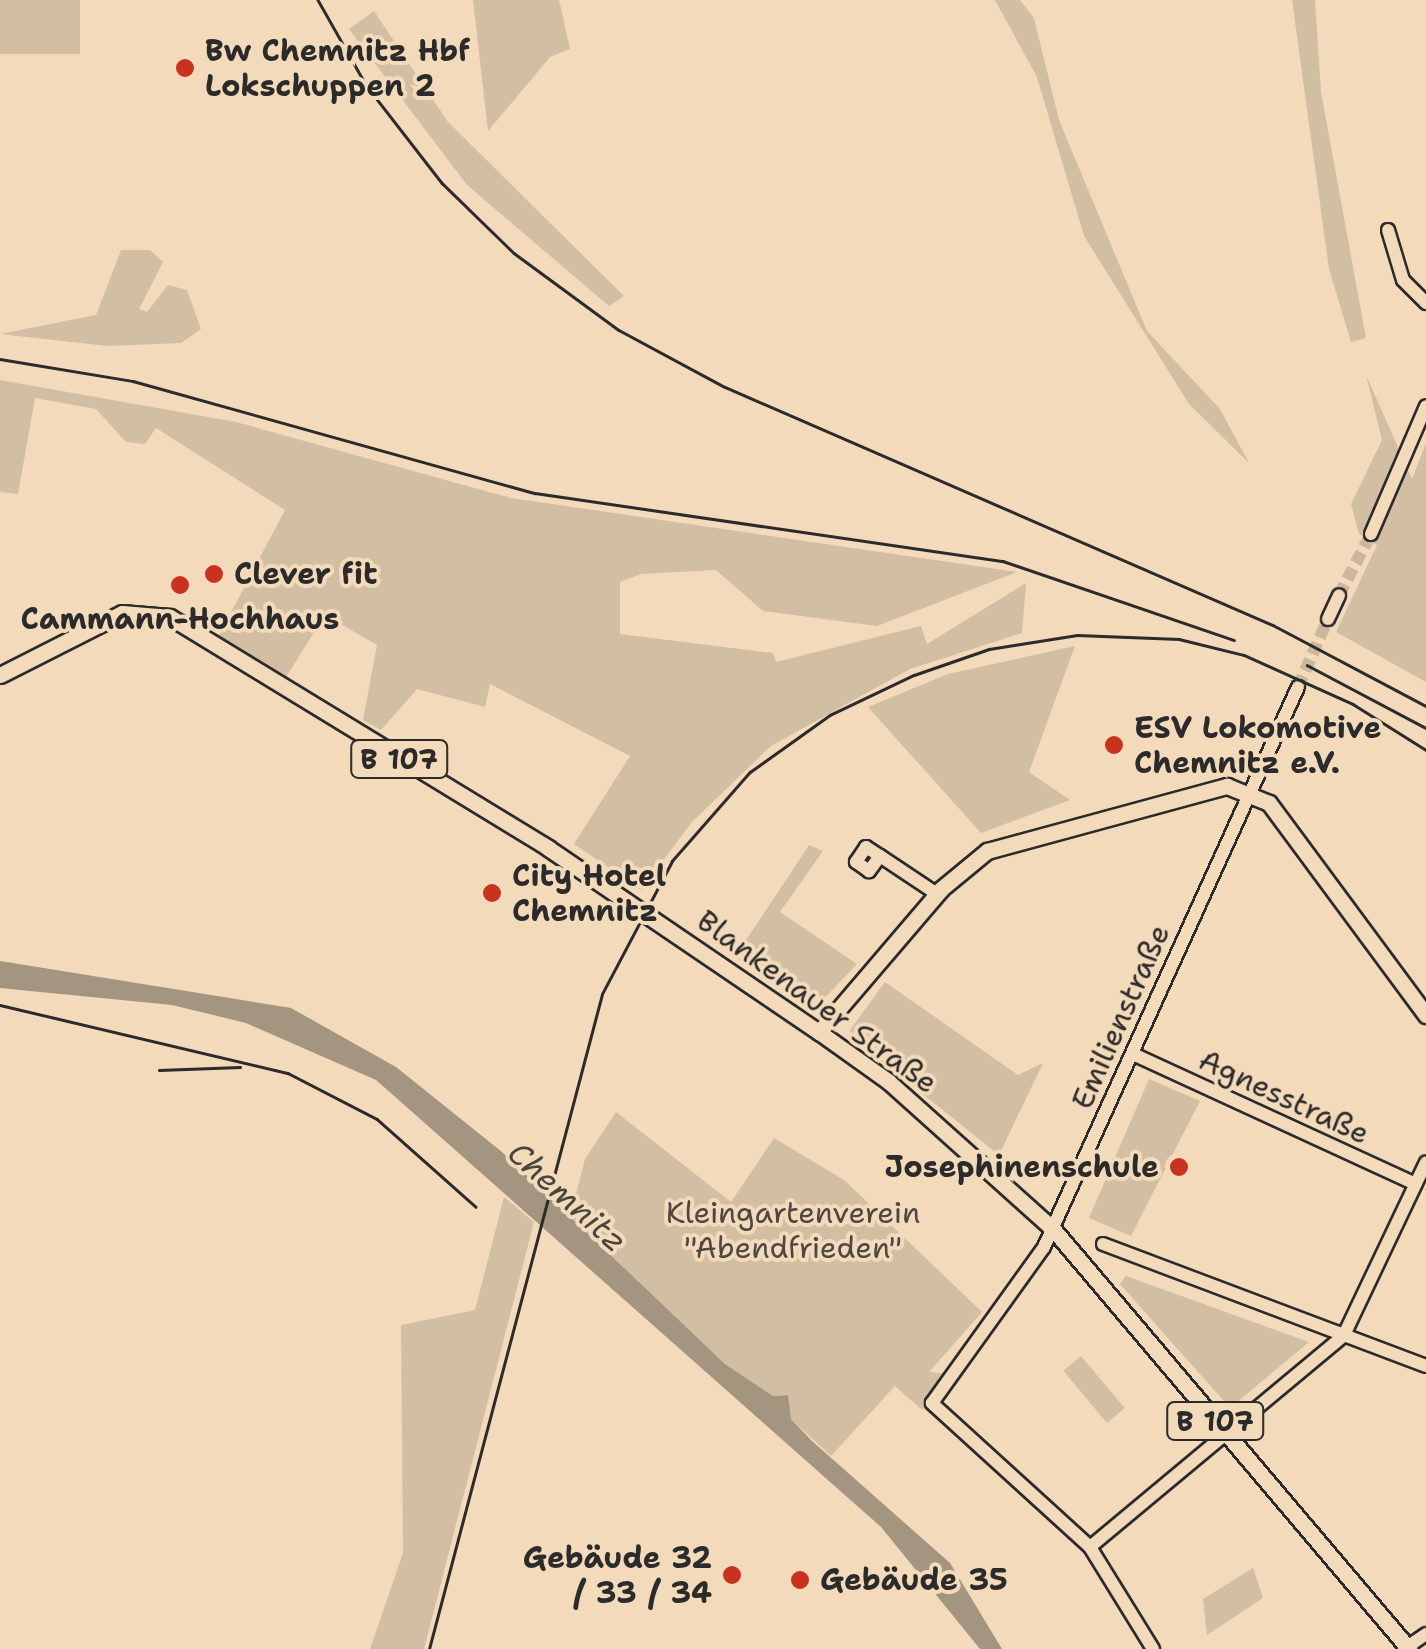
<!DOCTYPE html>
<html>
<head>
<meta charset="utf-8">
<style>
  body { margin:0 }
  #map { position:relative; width:1426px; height:1649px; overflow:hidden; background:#f3daba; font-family:"Shantell Sans",sans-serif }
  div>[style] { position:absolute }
  .green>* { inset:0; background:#d2bea2; transform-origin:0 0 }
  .water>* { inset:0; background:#a49581 }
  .minor-tunnel>* { height:12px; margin-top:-6px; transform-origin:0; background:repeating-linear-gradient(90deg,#cbb79d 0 12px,transparent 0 18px) }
  .roads { filter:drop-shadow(2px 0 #2b2b2b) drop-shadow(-2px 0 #2b2b2b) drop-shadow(0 2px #2b2b2b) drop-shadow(0 -2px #2b2b2b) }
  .minor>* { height:12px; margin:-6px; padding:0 6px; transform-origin:6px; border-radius:6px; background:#f3daba }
  .major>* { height:15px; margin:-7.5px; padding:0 7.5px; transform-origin:7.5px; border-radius:7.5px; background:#f3daba }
  .rail>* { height:2.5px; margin:-1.25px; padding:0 1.25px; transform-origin:1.25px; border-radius:1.25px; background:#2b2b2b }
  .dots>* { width:28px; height:28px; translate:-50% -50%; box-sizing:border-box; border:5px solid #f3daba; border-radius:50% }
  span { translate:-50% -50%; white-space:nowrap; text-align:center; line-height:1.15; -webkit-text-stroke:8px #f3daba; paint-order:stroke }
  .shield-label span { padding:2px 8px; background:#f3daba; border:2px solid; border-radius:8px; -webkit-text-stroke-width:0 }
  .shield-label { font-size:28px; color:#2b2b2b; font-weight:700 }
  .poi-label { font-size:30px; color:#2b2b2b; font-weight:700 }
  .left { translate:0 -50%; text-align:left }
  .right { translate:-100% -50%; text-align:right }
  .street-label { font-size:30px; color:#2b2b2b }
  .park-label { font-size:30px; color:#4c4843 }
  .water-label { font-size:32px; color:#494640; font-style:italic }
</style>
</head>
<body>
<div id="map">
  <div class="green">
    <div style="left:0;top:0;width:80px;height:54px"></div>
    <div style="clip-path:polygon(473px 0,559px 0,570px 49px,550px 57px,488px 131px)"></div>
    <div style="clip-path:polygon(995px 0,1020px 0,1034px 18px,1059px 120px,1147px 331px,1220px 409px,1249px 463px,1189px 404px,1084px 236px,1037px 77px)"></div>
    <div style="clip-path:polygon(1292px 0,1315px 0,1321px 92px,1366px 338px,1351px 342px,1329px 269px)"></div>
    <div style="clip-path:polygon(374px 11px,448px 122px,624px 296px,609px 306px,467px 185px,349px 29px)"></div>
    <div style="clip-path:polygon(121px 250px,150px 250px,163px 262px,139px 309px,147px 312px,168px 285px,187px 290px,201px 329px,181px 343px,108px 346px,0 334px,96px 315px)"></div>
    <div style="clip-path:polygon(1366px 375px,1412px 479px,1426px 443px,1426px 682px,1336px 632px,1377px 545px,1359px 534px,1351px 504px,1382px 440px)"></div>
    <div style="clip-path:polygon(0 380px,236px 422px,511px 498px,1017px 572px,877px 626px,763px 611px,716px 570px,641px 574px,620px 582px,620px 634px,773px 653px,776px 662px,921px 626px,927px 644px,1026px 583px,1022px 633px,910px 669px,771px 746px,692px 822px,641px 890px,574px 844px,630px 756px,490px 684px,485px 707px,417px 689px,381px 730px,363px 720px,377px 645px,325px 615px,286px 677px,218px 637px,285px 510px,156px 428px,145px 444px,126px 442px,96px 409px,35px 398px,18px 494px,0 492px)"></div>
    <div style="clip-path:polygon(1075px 646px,1029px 772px,1070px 800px,981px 833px,868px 707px,948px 674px)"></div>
    <div style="clip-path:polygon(809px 845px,823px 851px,780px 912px,857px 964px,816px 1007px,735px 957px)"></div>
    <div style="clip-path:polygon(885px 982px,1018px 1075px,1043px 1063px,999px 1155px,854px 1039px,850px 1030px)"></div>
    <div style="clip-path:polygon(1149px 1079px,1200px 1101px,1131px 1236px,1089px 1218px)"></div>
    <div style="clip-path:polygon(616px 1112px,731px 1202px,774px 1138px,844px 1180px,982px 1312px,929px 1372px,948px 1374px,922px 1410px,895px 1386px,831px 1456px,791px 1419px,787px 1395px,773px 1396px,725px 1364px,569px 1221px,585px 1159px)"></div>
    <div style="clip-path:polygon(504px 1197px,534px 1222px,424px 1649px,370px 1649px,403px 1553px,401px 1325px,475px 1310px)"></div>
    <div style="clip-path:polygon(1126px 1276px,1309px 1342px,1230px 1408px,1120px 1284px)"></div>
    <div style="left:1081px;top:1356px;width:68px;height:23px;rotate:50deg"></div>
    <div style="clip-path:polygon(1253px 1568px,1263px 1598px,1207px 1635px,1203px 1599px)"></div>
  </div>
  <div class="water">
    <div style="clip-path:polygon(0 961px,291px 1008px,396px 1067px,502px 1152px,725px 1364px,773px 1396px,788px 1395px,791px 1419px,812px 1441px,950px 1563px,1002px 1649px,980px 1649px,881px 1527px,376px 1080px,246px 1023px,172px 1005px,0 988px)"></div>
  </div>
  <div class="minor-tunnel">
    <div style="left:1339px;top:595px;width:69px;rotate:-62.3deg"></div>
    <div style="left:1298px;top:687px;width:74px;rotate:-66.2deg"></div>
  </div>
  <div class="roads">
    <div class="minor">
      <div style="left:1388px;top:230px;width:52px;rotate:73.3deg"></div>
      <div style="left:1403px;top:280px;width:33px;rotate:45deg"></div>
      <div style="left:1371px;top:534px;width:139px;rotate:-66.7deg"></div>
      <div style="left:1328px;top:619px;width:26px;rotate:-65deg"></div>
      <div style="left:880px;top:856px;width:19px;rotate:126deg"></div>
      <div style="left:869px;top:871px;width:16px;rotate:-145deg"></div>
      <div style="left:856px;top:862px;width:18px;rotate:-56deg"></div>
      <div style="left:866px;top:847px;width:17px;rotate:33deg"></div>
      <div style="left:880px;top:856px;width:69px;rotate:33.7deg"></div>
      <div style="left:1133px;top:1054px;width:311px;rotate:24.7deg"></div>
      <div style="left:1103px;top:1244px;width:345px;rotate:20.7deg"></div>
      <div style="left:1090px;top:1547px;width:331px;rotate:-39.8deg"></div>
      <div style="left:1344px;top:1335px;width:191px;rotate:-64.6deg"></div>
      <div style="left:1153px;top:1649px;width:120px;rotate:-121.7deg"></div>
      <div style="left:1090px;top:1547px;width:214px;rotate:-137.7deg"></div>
      <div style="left:932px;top:1403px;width:192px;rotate:-54.3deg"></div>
      <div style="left:1044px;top:1247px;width:615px;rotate:-65.6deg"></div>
      <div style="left:1404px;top:1649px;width:27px;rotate:-34deg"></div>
    </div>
    <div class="major">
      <div style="left:0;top:675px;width:137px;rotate:-26.9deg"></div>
      <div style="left:122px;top:613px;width:48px;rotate:4.8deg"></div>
      <div style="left:170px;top:617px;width:443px;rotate:31.4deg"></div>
      <div style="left:548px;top:848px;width:328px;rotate:34.2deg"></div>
      <div style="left:819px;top:1032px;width:86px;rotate:35.5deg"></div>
      <div style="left:889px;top:1082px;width:220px;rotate:41.9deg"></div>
      <div style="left:1053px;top:1229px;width:551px;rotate:49.71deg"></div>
      <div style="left:819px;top:1032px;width:188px;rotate:-49.5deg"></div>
      <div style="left:941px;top:889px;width:60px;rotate:-39.6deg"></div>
      <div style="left:987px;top:851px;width:249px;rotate:-15.2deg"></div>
      <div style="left:1227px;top:786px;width:45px;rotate:22deg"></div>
      <div style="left:1269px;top:803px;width:264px;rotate:53.5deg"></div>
    </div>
  </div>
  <div class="rail">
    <div style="left:318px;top:0;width:98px;rotate:60.5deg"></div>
    <div style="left:366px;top:85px;width:124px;rotate:52.2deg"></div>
    <div style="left:442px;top:183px;width:100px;rotate:44.2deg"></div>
    <div style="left:514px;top:253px;width:130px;rotate:36.3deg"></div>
    <div style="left:619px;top:330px;width:120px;rotate:28.3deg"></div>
    <div style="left:725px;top:387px;width:597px;rotate:23.48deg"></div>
    <div style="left:1273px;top:625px;width:173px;rotate:27.9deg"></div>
    <div style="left:0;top:359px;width:135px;rotate:9.4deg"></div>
    <div style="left:133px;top:381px;width:417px;rotate:15.6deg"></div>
    <div style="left:535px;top:493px;width:473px;rotate:8.3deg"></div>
    <div style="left:1003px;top:561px;width:244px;rotate:18.9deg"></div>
    <div style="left:1307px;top:665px;width:135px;rotate:27.9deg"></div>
    <div style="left:0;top:1005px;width:296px;rotate:13.3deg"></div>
    <div style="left:288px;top:1073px;width:100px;rotate:27.3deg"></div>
    <div style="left:377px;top:1119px;width:132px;rotate:41.6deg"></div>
    <div style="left:159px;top:1070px;width:81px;rotate:-2.1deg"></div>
    <div style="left:429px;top:1649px;width:677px;rotate:-75.2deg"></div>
    <div style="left:602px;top:994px;width:150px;rotate:-62.2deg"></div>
    <div style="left:672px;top:861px;width:118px;rotate:-48.8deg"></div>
    <div style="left:750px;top:772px;width:98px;rotate:-35.5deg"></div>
    <div style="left:830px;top:715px;width:93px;rotate:-25.5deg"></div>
    <div style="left:914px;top:675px;width:79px;rotate:-19.1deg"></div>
    <div style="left:989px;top:649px;width:89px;rotate:-9deg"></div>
    <div style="left:1077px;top:635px;width:102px;rotate:2.2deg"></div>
    <div style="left:1179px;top:639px;width:67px;rotate:13.8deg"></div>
    <div style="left:1244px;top:655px;width:120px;rotate:24.2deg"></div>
    <div style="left:1353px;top:704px;width:86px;rotate:32.2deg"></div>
  </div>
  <div class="dots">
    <div style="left:185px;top:68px;background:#c8321e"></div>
    <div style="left:214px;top:574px;background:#c8321e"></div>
    <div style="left:180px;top:585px;background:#c8321e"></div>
    <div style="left:1114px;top:745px;background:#c8321e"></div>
    <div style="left:492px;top:893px;background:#c8321e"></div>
    <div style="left:1179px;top:1167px;background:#c8321e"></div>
    <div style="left:732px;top:1575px;background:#c8321e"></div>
    <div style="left:800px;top:1580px;background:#c8321e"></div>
  </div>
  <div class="shield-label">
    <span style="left:399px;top:759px">B 107</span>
    <span style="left:1215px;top:1421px">B 107</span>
  </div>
  <div class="poi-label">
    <span class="left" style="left:205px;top:68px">Bw Chemnitz Hbf<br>Lokschuppen 2</span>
    <span class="left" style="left:234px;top:574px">Clever fit</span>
    <span style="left:180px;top:619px">Cammann-Hochhaus</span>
    <span class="left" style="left:1134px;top:745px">ESV Lokomotive<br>Chemnitz e.V.</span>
    <span class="left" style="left:512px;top:893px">City Hotel<br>Chemnitz</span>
    <span class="right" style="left:1159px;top:1167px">Josephinenschule</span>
    <span class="right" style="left:712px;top:1575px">Gebäude 32<br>/ 33 / 34</span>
    <span class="left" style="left:820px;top:1580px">Gebäude 35</span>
  </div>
  <div class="street-label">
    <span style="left:817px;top:1002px;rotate:36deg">Blankenauer Straße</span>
    <span style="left:1121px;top:1017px;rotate:-66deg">Emilienstraße</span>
    <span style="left:1284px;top:1097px;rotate:25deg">Agnesstraße</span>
  </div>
  <div class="park-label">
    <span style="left:793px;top:1230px">Kleingartenverein<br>"Abendfrieden"</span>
  </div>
  <div class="water-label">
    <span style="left:567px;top:1197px;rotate:42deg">Chemnitz</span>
  </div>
</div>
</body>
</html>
